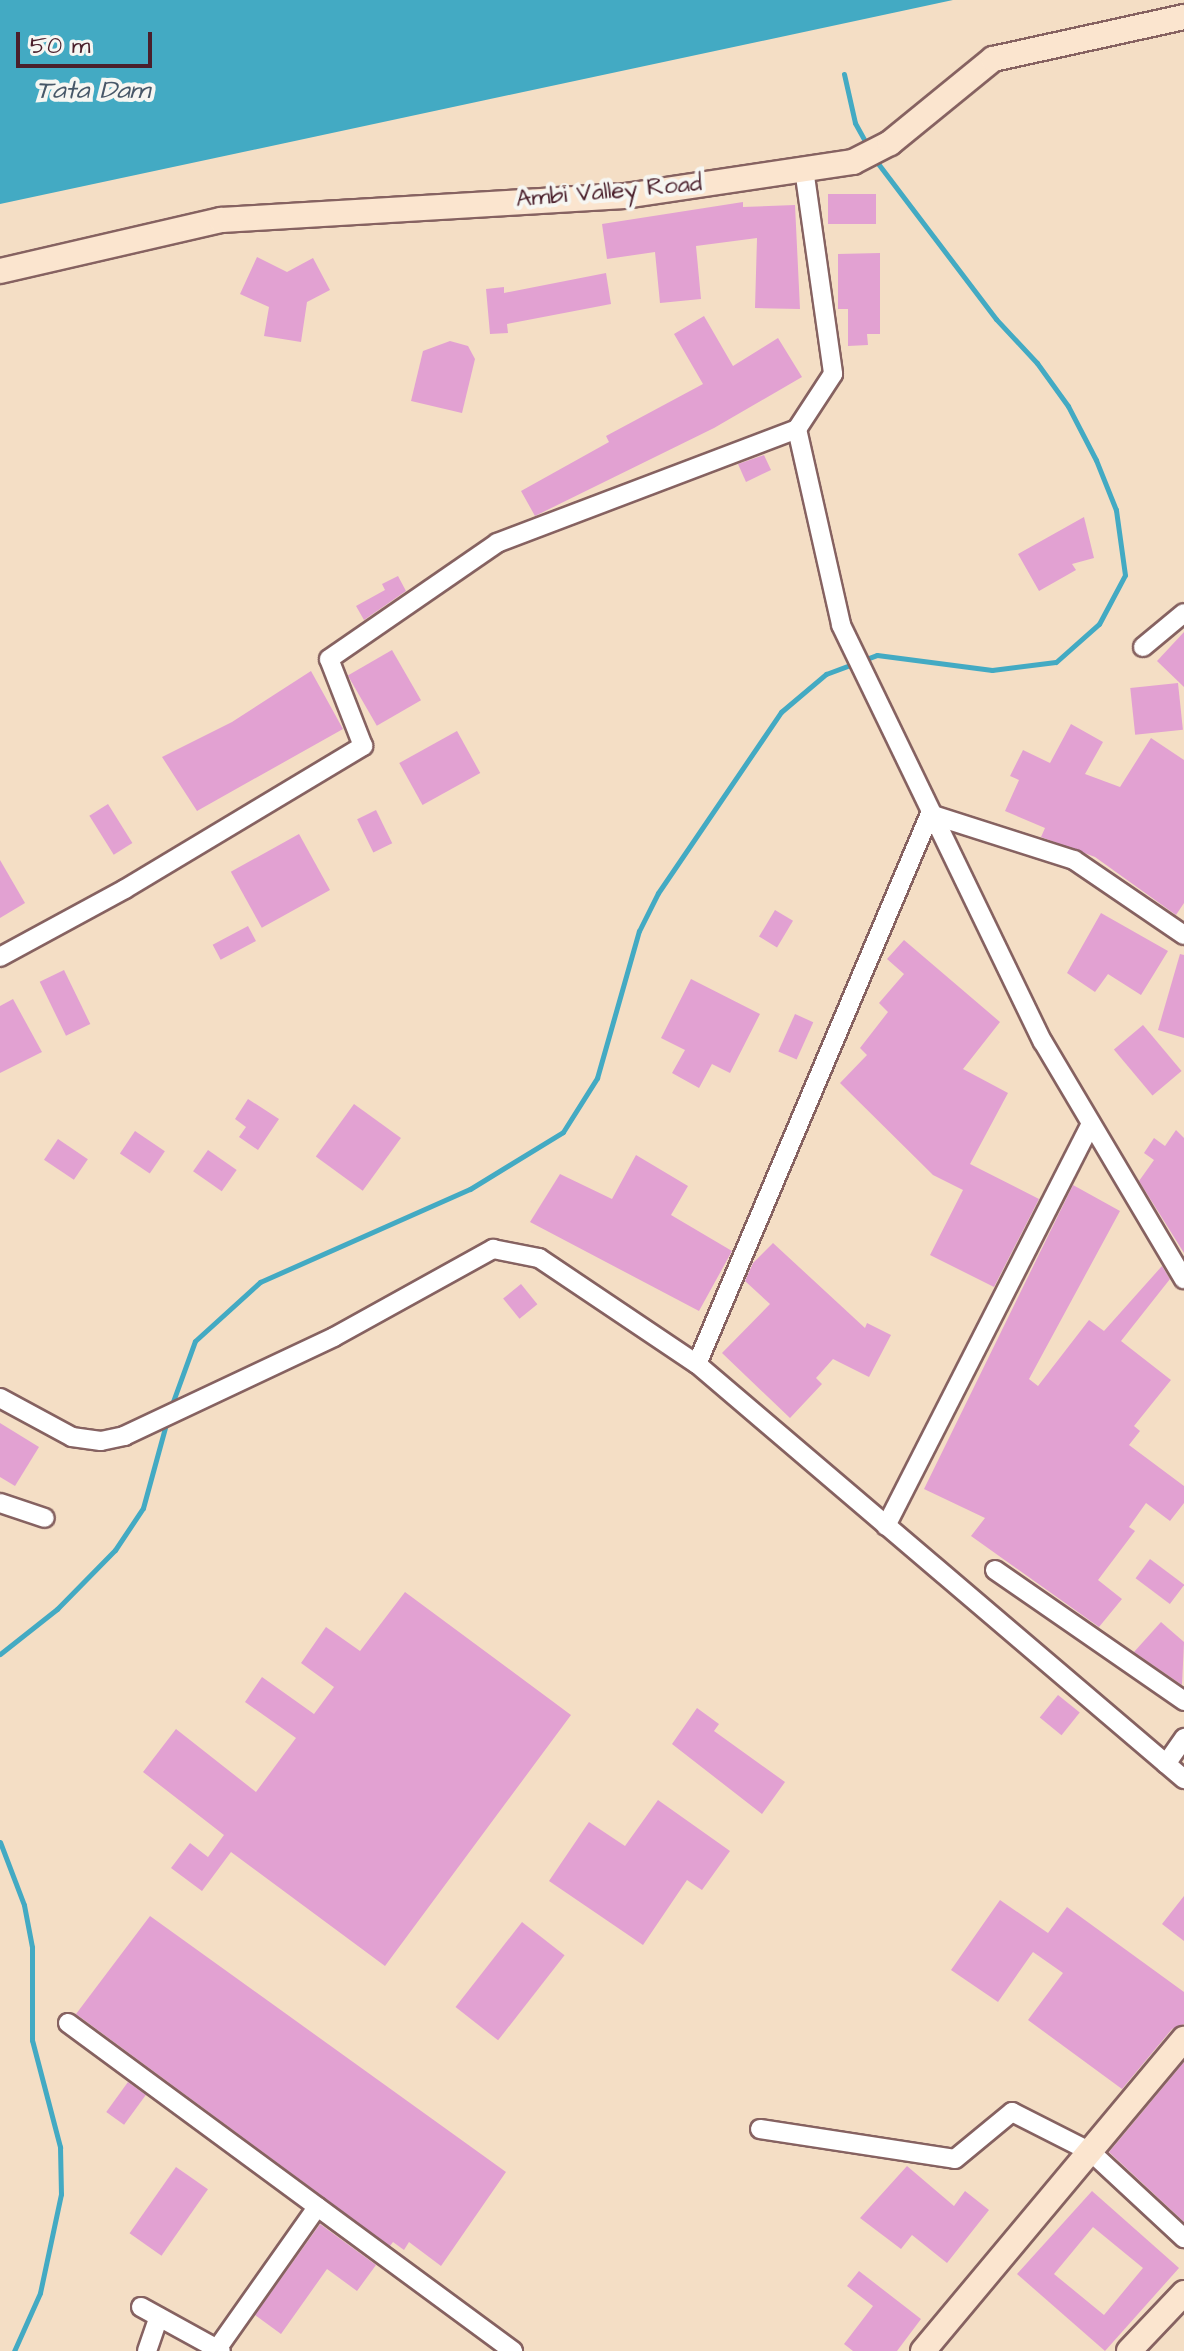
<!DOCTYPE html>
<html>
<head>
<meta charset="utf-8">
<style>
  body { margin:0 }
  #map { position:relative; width:1184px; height:2351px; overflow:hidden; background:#f4dec5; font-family:"Architects Daughter",sans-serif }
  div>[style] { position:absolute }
  .water>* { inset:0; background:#43aac3 }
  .stream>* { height:5px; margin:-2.5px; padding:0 2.5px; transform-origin:2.5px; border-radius:2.5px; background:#43aac3 }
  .building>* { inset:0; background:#e2a1d2; transform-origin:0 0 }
  .roads { filter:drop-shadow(2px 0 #866261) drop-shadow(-2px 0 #866261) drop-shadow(0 2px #866261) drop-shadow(0 -2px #866261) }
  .street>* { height:18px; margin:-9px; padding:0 9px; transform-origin:9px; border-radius:9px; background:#fff }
  .secondary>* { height:24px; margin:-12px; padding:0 12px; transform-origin:12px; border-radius:12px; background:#fbe5cf }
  span { translate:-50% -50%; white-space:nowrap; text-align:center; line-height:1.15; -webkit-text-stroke:8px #f6f6f2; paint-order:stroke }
  .street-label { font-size:24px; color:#4a1f2b }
  .water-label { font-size:26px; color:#475768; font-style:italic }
  .scale { position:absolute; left:16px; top:32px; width:136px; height:36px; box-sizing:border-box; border:4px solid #4a1f2b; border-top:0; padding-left:10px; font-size:24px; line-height:28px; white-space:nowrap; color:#4a1f2b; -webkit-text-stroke:6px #f6f6f2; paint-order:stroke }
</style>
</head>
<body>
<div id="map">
  <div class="water">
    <div style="clip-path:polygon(0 0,953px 0,0 204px)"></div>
  </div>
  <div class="stream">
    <div style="left:844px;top:74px;width:50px;rotate:77.3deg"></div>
    <div style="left:855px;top:123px;width:25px;rotate:61deg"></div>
    <div style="left:171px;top:1407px;width:70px;rotate:-70deg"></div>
    <div style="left:195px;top:1341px;width:88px;rotate:-42.2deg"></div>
    <div style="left:260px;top:1282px;width:230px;rotate:-23.9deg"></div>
    <div style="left:470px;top:1189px;width:109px;rotate:-31.5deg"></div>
    <div style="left:563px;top:1132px;width:64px;rotate:-57.8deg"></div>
    <div style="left:597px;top:1078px;width:153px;rotate:-74.1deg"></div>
    <div style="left:639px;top:931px;width:42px;rotate:-63.4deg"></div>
    <div style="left:658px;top:893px;width:219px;rotate:-55.8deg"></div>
    <div style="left:781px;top:712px;width:59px;rotate:-40.2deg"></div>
    <div style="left:826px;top:674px;width:54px;rotate:-20.4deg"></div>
    <div style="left:877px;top:655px;width:116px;rotate:7.4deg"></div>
    <div style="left:992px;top:670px;width:64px;rotate:-7.1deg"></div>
    <div style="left:1056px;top:662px;width:57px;rotate:-41.5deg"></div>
    <div style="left:1099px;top:624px;width:55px;rotate:-62deg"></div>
    <div style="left:1125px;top:575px;width:66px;rotate:-97.9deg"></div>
    <div style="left:1116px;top:510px;width:54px;rotate:-111.8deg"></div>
    <div style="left:1096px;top:460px;width:61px;rotate:-117.4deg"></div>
    <div style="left:1068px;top:406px;width:53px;rotate:-125.8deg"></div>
    <div style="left:1037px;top:363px;width:60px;rotate:-133deg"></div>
    <div style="left:996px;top:319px;width:203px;rotate:-127.2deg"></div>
    <div style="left:0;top:1654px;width:73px;rotate:-38.3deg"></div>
    <div style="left:57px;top:1609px;width:83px;rotate:-45.5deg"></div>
    <div style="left:115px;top:1550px;width:50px;rotate:-56.3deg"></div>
    <div style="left:143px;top:1508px;width:87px;rotate:-74.7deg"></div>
    <div style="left:0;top:1842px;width:67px;rotate:69.1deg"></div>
    <div style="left:24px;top:1905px;width:43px;rotate:79.2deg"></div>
    <div style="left:32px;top:1947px;width:93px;rotate:90deg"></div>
    <div style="left:32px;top:2040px;width:111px;rotate:75.3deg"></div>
    <div style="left:60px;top:2147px;width:47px;rotate:88.8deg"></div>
    <div style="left:61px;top:2194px;width:101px;rotate:102deg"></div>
    <div style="left:40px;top:2293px;width:64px;rotate:114.1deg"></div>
  </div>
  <div class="building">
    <div style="left:828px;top:194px;width:48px;height:30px"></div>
    <div style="clip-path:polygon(743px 202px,743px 207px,795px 205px,800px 309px,755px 308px,757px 238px,696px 246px,701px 299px,660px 303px,655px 252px,607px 259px,602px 224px)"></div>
    <div style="clip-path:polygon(880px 253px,880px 334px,867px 334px,868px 345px,848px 346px,848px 309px,838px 309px,838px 254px)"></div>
    <div style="clip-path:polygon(257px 257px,287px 272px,313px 258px,330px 290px,307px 302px,301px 342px,264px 336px,269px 307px,240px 294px)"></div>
    <div style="clip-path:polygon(606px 273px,611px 304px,507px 324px,508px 333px,490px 334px,486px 289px,504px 287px,504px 293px)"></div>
    <div style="clip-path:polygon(704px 316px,733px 366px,778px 338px,802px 377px,714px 428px,535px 516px,521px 491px,609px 442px,606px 436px,703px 384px,674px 334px)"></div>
    <div style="clip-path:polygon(450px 341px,468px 346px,475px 359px,462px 413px,411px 401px,423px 351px)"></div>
    <div style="clip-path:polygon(764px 455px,771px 470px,746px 482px,738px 464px)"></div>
    <div style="clip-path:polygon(1084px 517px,1094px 558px,1072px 564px,1076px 570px,1039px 591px,1018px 554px)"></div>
    <div style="clip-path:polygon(398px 576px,406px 591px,364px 620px,356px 606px,385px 590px,382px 584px)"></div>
    <div style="clip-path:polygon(1184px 632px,1184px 687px,1157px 661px)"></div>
    <div style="left:392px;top:650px;width:58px;height:51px;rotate:60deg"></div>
    <div style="clip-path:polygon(311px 671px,343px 729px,197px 811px,162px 757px,232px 722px)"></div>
    <div style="left:1178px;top:683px;width:47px;height:48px;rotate:84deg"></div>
    <div style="clip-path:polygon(1071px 724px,1103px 742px,1085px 774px,1120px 787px,1151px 738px,1184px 760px,1184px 903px,1176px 915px,1095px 857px,1041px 837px,1045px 828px,1005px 811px,1019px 780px,1010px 776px,1023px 750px,1050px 763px)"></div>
    <div style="left:457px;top:731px;width:48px;height:66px;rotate:61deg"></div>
    <div style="left:108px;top:804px;width:46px;height:22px;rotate:58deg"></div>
    <div style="left:376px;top:810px;width:37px;height:21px;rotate:64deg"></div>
    <div style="left:299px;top:834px;width:64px;height:78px;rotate:61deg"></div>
    <div style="clip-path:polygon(0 860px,25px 903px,0 918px)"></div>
    <div style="left:775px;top:910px;width:21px;height:31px;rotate:31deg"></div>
    <div style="clip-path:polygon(1101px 913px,1168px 951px,1141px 995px,1108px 974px,1095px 992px,1067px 973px)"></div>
    <div style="left:248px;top:926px;width:17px;height:40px;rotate:62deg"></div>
    <div style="clip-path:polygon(904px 940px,1000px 1022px,963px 1069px,1008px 1093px,970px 1164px,1039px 1199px,994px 1287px,930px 1255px,963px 1190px,933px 1175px,840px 1083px,867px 1055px,860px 1048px,888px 1012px,879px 1003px,904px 974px,887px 959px)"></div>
    <div style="clip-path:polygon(1180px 954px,1184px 955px,1184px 1038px,1158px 1030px)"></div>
    <div style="left:64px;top:970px;width:60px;height:27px;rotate:64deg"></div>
    <div style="clip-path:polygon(691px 979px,760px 1014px,730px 1073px,712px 1064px,699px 1088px,672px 1073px,685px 1050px,661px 1038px)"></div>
    <div style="clip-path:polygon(13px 999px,42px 1052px,0 1073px,0 1006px)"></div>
    <div style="left:795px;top:1014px;width:20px;height:41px;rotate:24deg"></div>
    <div style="left:1143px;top:1025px;width:60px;height:38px;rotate:50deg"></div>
    <div style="clip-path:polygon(248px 1099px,279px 1119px,258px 1150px,239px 1137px,246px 1127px,235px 1119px)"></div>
    <div style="left:354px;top:1104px;width:58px;height:65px;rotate:36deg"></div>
    <div style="clip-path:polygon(1176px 1130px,1184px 1138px,1184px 1253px,1139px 1181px,1154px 1160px,1144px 1153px,1154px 1138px,1165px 1146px)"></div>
    <div style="left:135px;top:1131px;width:36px;height:27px;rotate:34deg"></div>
    <div style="left:58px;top:1139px;width:36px;height:25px;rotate:34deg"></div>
    <div style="left:208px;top:1150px;width:35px;height:26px;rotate:35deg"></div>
    <div style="clip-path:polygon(636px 1155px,688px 1186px,671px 1215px,732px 1251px,699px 1311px,530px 1222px,560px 1174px,612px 1199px)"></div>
    <div style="clip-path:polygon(1073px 1185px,1120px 1211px,1029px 1379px,1038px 1386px,1089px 1320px,1104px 1331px,1162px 1266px,1170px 1279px,1121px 1341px,1171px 1380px,1134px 1426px,1140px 1431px,1129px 1445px,1184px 1486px,1184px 1503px,1170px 1521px,1146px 1503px,1129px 1527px,1135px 1531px,1098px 1580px,1122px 1599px,1099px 1627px,971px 1536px,985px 1518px,924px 1489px)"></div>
    <div style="clip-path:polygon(773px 1243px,865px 1328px,867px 1323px,891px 1335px,869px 1377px,833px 1359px,816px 1378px,822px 1384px,790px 1418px,722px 1353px,770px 1304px,745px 1281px,753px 1263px)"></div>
    <div style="left:521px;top:1284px;width:26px;height:23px;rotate:51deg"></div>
    <div style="clip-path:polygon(0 1423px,39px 1447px,15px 1486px,0 1477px)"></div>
    <div style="left:1150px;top:1559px;width:43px;height:24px;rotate:37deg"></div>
    <div style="clip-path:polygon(405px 1592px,571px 1715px,385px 1966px,231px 1852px,202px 1891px,171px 1868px,190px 1843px,208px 1857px,224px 1835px,143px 1772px,176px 1729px,256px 1792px,296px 1738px,245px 1702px,262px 1677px,314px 1714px,334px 1687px,301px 1663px,326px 1627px,360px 1651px)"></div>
    <div style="clip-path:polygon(1161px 1622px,1184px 1642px,1182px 1685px,1134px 1652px)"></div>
    <div style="left:1058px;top:1695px;width:28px;height:29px;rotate:39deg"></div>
    <div style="clip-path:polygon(697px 1708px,719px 1724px,714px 1731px,785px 1782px,762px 1814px,672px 1744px)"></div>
    <div style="clip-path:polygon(658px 1800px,730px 1851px,702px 1890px,687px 1880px,643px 1945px,549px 1881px,589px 1822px,625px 1846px)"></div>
    <div style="clip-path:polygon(1184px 1896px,1184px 1941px,1162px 1924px)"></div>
    <div style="clip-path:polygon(1000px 1900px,1048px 1933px,1067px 1907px,1184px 1992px,1184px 2024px,1172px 2029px,1122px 2089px,1028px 2020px,1063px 1973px,1033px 1952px,998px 2002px,951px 1970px)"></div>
    <div style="clip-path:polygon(150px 1916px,506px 2172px,441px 2266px,409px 2242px,404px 2250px,393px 2242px,390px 2246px,76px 2014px)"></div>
    <div style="left:522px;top:1922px;width:54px;height:108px;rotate:38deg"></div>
    <div style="clip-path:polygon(1184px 2062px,1184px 2222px,1109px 2152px)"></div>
    <div style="left:128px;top:2082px;width:22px;height:37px;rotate:36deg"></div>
    <div style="clip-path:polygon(907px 2166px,954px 2206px,965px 2191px,989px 2210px,947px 2263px,912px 2235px,901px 2249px,860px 2218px)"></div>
    <div style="left:176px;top:2167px;width:39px;height:81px;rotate:35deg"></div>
    <div style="clip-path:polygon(evenodd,1092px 2191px,1179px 2268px,1105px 2351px,1017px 2274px,1092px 2191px,1093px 2227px,1143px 2268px,1104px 2315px,1054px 2274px,1093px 2227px)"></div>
    <div style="clip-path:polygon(320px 2224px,376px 2265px,357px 2291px,327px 2269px,281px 2334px,255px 2315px)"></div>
    <div style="clip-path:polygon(859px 2271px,921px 2319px,897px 2351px,853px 2351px,844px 2344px,873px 2306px,847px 2286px)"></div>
  </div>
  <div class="roads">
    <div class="street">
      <div style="left:804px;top:169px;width:207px;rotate:81.9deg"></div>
      <div style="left:833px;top:374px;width:66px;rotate:123.2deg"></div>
      <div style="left:797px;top:429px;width:201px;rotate:77.3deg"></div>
      <div style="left:841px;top:625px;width:463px;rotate:64.2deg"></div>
      <div style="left:1043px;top:1042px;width:276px;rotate:59.3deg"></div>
      <div style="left:1143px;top:647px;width:53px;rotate:-39.7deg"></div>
      <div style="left:1184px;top:935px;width:133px;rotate:-145.7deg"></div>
      <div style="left:1074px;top:860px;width:151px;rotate:-162.3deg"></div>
      <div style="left:930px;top:814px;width:597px;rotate:112.96deg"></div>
      <div style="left:697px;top:1364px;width:640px;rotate:40.44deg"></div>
      <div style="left:0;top:957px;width:142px;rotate:-28.5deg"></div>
      <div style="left:125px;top:889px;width:278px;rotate:-31deg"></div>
      <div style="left:363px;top:746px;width:93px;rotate:-111.3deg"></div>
      <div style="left:329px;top:659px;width:204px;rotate:-34.6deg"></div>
      <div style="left:497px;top:543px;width:321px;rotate:-20.8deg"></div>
      <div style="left:0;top:1398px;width:82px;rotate:28.4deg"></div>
      <div style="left:72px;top:1437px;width:29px;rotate:8deg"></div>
      <div style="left:101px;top:1441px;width:24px;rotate:-12deg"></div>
      <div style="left:124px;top:1436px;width:232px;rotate:-25.2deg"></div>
      <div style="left:334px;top:1337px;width:182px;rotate:-29deg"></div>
      <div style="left:493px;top:1249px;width:47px;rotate:11.1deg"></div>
      <div style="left:539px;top:1258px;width:190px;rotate:33.9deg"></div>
      <div style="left:0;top:1503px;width:47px;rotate:18.4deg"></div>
      <div style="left:886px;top:1526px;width:448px;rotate:-63deg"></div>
      <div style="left:995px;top:1570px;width:230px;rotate:34.7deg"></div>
      <div style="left:1166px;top:1764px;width:32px;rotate:-55deg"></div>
      <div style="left:68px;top:2023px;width:553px;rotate:36.39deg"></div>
      <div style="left:760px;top:2129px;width:197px;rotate:8.7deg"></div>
      <div style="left:955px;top:2159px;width:74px;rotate:-39.5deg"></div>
      <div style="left:1012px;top:2112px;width:89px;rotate:26.9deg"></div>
      <div style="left:1091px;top:2152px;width:127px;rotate:42.8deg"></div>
      <div style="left:141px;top:2307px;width:91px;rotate:28.8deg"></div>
      <div style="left:217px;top:2349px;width:174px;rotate:-54.8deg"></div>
      <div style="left:147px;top:2351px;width:36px;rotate:-71deg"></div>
    </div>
    <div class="secondary">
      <div style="left:0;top:271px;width:227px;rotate:-13deg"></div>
      <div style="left:221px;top:220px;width:405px;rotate:-3.4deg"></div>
      <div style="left:625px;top:196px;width:231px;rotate:-8.5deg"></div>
      <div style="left:853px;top:162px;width:42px;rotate:-27.2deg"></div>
      <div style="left:890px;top:143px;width:133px;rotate:-39.2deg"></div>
      <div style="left:993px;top:59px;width:196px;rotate:-12.4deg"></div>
      <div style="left:923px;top:2351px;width:407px;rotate:-50.1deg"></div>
      <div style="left:1129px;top:2351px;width:80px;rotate:-46.5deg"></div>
    </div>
  </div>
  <div class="street-label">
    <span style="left:609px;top:192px;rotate:-5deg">Ambi Valley Road</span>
  </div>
  <div class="water-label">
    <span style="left:93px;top:91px">Tata Dam</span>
  </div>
  <div class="scale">50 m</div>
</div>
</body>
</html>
